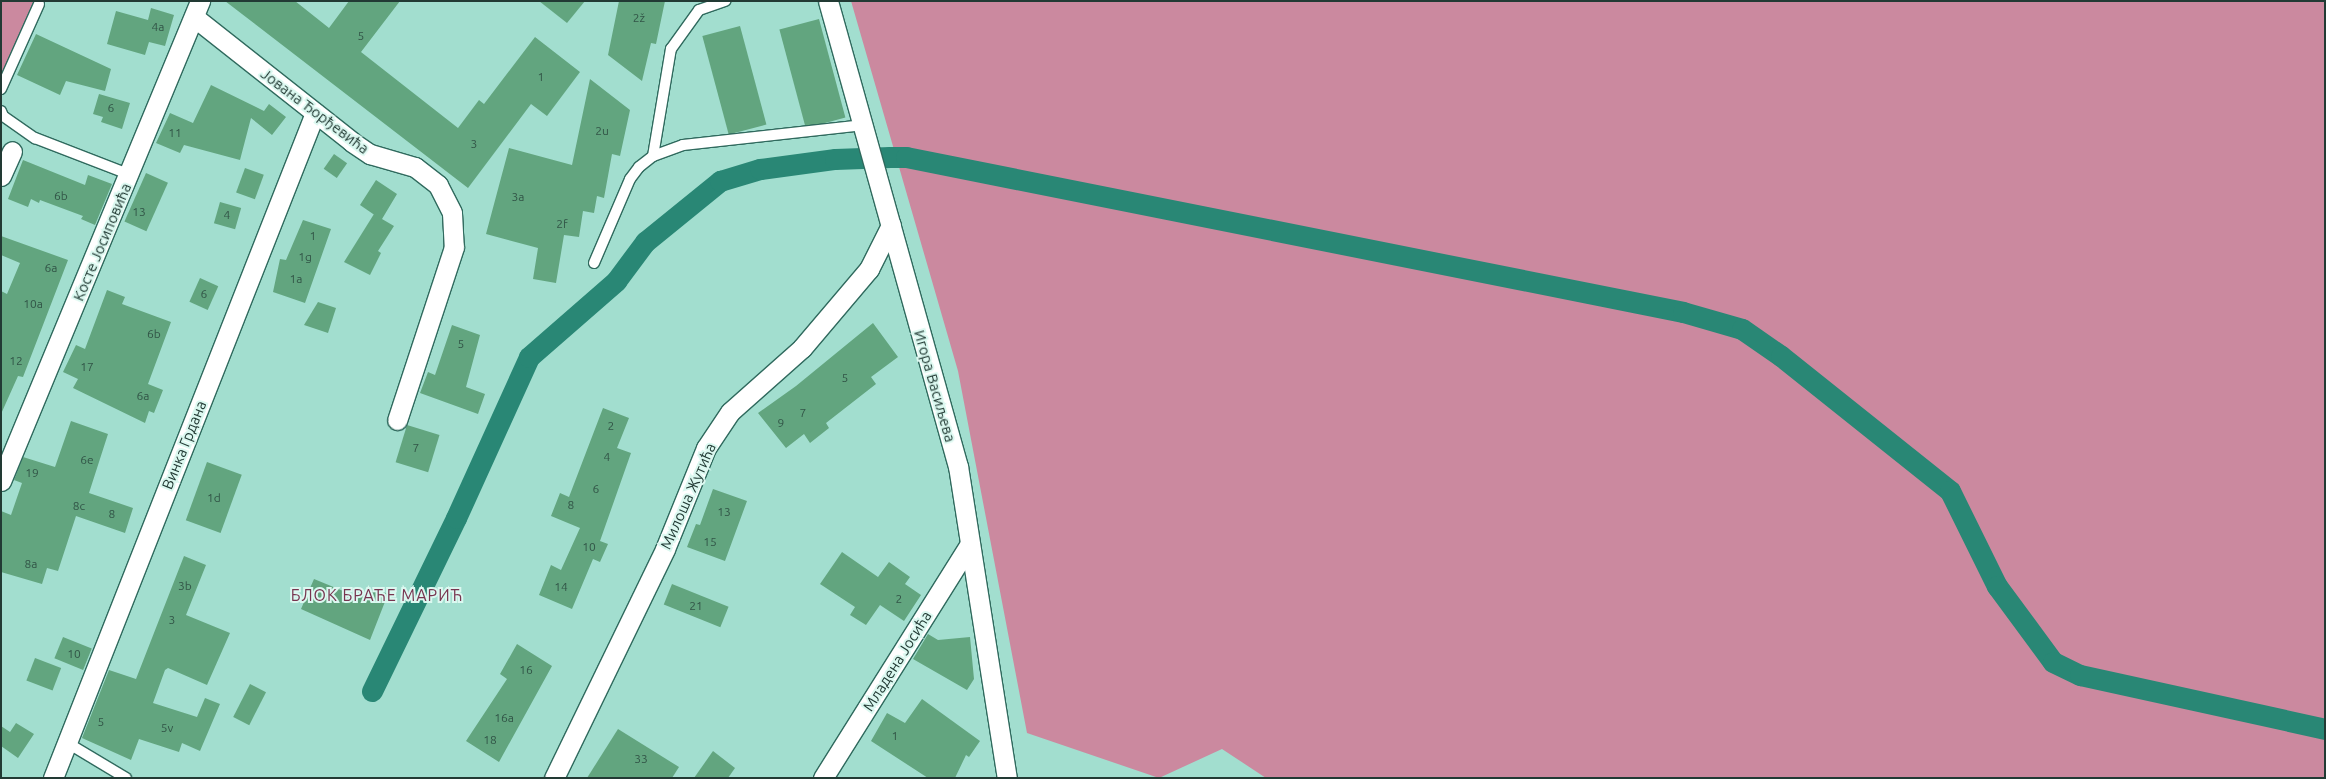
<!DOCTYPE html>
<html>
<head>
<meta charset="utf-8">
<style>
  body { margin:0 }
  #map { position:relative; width:2326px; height:779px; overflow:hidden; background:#a2decf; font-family:Ubuntu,sans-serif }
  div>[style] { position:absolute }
  .green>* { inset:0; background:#cb899f }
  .canal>* { height:21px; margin:-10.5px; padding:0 10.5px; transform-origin:10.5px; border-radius:10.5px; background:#298775 }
  .building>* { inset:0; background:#62a57f; transform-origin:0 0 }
  .roads { filter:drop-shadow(1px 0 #306a5e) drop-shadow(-1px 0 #306a5e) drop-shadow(0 1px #306a5e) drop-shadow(0 -1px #306a5e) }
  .service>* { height:10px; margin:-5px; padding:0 5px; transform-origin:5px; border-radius:5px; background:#fff }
  .minor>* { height:19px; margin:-9.5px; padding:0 9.5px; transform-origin:9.5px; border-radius:9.5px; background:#fff }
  span { translate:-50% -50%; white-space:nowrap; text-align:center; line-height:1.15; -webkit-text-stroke:4px #dbf8f0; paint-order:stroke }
  .number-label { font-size:12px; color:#325547 }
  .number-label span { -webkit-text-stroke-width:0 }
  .street-label { font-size:15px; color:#223a34 }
  .neighbourhood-label { font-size:16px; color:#78344f; letter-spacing:1px }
  .frame { position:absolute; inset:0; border:2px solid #223a34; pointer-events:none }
</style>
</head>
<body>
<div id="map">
  <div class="green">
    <div style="clip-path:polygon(1px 1px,39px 1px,1px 89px)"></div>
    <div style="clip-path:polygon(851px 1px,2325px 1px,2325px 778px,1266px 778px,1222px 749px,1159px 778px,1027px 733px,958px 371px)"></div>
  </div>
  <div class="canal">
    <div style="left:372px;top:691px;width:192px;rotate:-64.1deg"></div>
    <div style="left:456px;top:518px;width:177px;rotate:-65.6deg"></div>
    <div style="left:529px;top:357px;width:116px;rotate:-41.1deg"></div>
    <div style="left:616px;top:281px;width:49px;rotate:-53.4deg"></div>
    <div style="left:645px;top:242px;width:97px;rotate:-39.1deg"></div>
    <div style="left:720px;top:181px;width:42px;rotate:-16.7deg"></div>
    <div style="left:760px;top:169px;width:76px;rotate:-7.6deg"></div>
    <div style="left:835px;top:159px;width:55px;rotate:-2.1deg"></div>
    <div style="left:890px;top:157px;width:16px"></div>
    <div style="left:906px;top:157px;width:792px;rotate:11.28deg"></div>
    <div style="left:1683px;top:312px;width:61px;rotate:16.1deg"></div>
    <div style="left:1742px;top:329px;width:47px;rotate:34.7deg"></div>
    <div style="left:1781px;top:356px;width:216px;rotate:38.6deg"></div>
    <div style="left:1950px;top:491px;width:106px;rotate:63.7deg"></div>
    <div style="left:1997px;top:586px;width:94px;rotate:53.6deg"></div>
    <div style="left:2053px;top:662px;width:30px;rotate:26deg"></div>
    <div style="left:2080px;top:675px;width:251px;rotate:12.4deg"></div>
  </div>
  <div class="building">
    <div style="clip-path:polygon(225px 1px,295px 1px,329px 28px,349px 1px,400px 1px,361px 52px,458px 128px,479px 100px,484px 104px,535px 37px,580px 72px,547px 116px,531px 104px,468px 188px)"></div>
    <div style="clip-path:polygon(539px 1px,585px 1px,567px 23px)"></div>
    <div style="clip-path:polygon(619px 1px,665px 1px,656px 44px,651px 43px,642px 81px,608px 55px)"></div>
    <div style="clip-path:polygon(151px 8px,174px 15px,165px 46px,149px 42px,145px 55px,107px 44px,116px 11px,148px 20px)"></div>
    <div style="left:819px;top:19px;width:102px;height:41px;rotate:75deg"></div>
    <div style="left:740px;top:26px;width:102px;height:39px;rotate:75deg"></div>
    <div style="clip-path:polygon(36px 34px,111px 69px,105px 91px,66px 81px,60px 95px,17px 75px)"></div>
    <div style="clip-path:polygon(590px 79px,630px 110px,620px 156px,612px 154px,604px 198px,597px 196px,594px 213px,583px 211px,579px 237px,564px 235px,556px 283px,533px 279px,538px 248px,486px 234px,509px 148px,572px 165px)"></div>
    <div style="clip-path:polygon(211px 85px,264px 111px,269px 104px,286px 117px,272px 135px,251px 118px,240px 160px,184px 145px,180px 153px,156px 143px,170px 113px,193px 123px)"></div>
    <div style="clip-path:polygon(99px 94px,130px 103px,122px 129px,101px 122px,103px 117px,93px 114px)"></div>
    <div style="left:334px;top:154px;width:16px;height:18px;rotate:35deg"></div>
    <div style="clip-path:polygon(23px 160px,85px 185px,88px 175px,112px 184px,95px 225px,81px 219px,83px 216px,40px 200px,39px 203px,31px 199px,28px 207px,8px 199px)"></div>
    <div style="left:245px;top:168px;width:20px;height:26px;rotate:20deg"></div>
    <div style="left:146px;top:173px;width:24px;height:53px;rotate:24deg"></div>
    <div style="clip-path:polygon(376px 180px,397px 194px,382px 219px,394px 226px,378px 251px,381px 253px,370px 275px,344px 262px,374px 214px,376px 216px,360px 205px)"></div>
    <div style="left:220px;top:202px;width:22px;height:22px;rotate:16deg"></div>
    <div style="clip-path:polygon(303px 220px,331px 229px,305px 303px,273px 292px,280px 259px,286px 260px)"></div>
    <div style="clip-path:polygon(1px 236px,68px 260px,23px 377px,18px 376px,1px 414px,1px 291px,7px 294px,20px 263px,1px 255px)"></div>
    <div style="left:200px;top:278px;width:20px;height:26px;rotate:24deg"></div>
    <div style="clip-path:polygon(107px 290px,125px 297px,122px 304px,171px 322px,148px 384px,163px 390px,154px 413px,149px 411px,145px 423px,73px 388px,78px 379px,63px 372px,76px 345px,85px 349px)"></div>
    <div style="clip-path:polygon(318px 302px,336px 308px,328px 333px,304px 325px)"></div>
    <div style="clip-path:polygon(873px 323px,898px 357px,871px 377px,876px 384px,826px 423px,829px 428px,810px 443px,804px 434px,786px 448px,758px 413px,796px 386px)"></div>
    <div style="clip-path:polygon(452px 325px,480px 335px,466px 387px,485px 394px,478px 414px,420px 393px,428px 372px,435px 375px)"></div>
    <div style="clip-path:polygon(603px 408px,629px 418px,617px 448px,631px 453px,600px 541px,608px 544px,600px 562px,593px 559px,572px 609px,539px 595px,551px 565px,561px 570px,580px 528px,551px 516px,560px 493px,569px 497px)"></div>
    <div style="clip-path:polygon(71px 421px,108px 434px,89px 493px,133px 508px,125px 533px,76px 516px,58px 571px,47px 568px,42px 584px,1px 572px,1px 511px,11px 515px,22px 483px,14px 480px,23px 457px,55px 467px)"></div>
    <div style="left:407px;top:425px;width:34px;height:39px;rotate:17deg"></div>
    <div style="left:207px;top:462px;width:37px;height:62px;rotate:20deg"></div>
    <div style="clip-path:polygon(713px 489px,747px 501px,725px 561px,687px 547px,696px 524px,700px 525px)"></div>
    <div style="clip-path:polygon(842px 552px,878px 577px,889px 562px,910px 577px,905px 584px,921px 595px,904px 621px,880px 605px,866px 625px,850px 615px,855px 607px,820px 584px)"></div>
    <div style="clip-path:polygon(184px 556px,206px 565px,186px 615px,230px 633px,207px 685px,168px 668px,165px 670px,153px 703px,197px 717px,205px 698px,220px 704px,200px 751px,182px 743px,179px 752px,139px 739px,131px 760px,82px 738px,109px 670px,136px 679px)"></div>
    <div style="clip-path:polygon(314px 579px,353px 595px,354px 591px,369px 597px,373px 588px,388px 594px,370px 640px,301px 609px)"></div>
    <div style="left:672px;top:584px;width:61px;height:22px;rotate:22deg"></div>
    <div style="clip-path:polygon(928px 634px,938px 640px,970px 637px,974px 679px,967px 690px,913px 659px)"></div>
    <div style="left:63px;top:637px;width:31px;height:23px;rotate:22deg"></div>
    <div style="clip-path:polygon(517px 644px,552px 666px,499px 762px,466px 741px,507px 679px,500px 674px)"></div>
    <div style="left:35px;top:658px;width:28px;height:24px;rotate:21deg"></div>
    <div style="left:250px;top:684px;width:18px;height:37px;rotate:27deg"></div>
    <div style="clip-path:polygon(922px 699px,980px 741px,969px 757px,966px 755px,955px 778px,928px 778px,871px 741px,887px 713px,905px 723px)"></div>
    <div style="clip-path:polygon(16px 723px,34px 734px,18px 758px,1px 746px,1px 726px,10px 732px)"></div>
    <div style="clip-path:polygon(618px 729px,679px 767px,672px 778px,587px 778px)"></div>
    <div style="clip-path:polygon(713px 751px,735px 768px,728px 778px,694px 778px)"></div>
  </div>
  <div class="roads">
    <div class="service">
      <div style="left:1px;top:89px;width:93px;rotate:-65.9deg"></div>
      <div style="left:1px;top:111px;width:5px;rotate:68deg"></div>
      <div style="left:3px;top:116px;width:39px;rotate:35deg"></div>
      <div style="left:35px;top:138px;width:103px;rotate:21.1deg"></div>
      <div style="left:653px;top:156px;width:32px;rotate:-20deg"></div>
      <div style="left:683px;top:145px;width:182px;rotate:-6.3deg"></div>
      <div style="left:594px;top:263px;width:91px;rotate:-66.8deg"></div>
      <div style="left:630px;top:179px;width:15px;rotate:-53deg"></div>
      <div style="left:639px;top:167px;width:18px;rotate:-38deg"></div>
      <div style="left:653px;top:156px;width:109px;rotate:-80.5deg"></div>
      <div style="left:671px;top:49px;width:48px;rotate:-54.3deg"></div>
      <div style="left:699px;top:10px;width:28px;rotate:-19deg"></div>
      <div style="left:66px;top:742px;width:70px;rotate:31deg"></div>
    </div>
    <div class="minor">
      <div style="left:828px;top:1px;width:483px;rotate:74.4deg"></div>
      <div style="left:958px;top:466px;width:316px;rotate:81.1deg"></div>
      <div style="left:194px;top:17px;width:201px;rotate:38.3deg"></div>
      <div style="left:352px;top:142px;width:22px;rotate:34deg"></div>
      <div style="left:370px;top:154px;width:47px;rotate:16.1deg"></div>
      <div style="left:415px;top:167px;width:29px;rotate:38deg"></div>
      <div style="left:438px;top:185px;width:31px;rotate:63deg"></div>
      <div style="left:452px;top:213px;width:34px;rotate:87deg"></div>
      <div style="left:454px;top:247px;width:182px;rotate:108.2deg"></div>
      <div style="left:1px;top:176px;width:27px;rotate:-66deg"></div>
      <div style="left:1px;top:481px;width:520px;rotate:-67.48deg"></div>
      <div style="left:53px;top:778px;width:715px;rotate:-68.5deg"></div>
      <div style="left:554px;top:778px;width:254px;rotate:-64.1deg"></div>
      <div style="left:665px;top:549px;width:109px;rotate:-67.9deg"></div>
      <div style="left:706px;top:448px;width:43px;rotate:-56.3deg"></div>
      <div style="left:730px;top:412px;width:96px;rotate:-41.6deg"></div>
      <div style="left:802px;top:348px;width:104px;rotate:-49.7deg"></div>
      <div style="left:869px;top:269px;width:49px;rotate:-63.4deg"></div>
      <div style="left:823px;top:778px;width:276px;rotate:-57.9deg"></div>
    </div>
  </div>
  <div class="number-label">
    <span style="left:639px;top:18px">2ž</span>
    <span style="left:158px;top:27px">4a</span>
    <span style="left:361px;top:36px">5</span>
    <span style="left:541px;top:77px">1</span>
    <span style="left:111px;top:108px">6</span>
    <span style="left:602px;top:131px">2u</span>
    <span style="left:175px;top:133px">11</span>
    <span style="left:474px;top:144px">3</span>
    <span style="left:61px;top:196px">6b</span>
    <span style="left:518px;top:197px">3a</span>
    <span style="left:139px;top:212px">13</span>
    <span style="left:227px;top:215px">4</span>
    <span style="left:562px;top:224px">2f</span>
    <span style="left:313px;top:236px">1</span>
    <span style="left:305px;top:257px">1g</span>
    <span style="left:51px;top:268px">6a</span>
    <span style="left:296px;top:279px">1a</span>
    <span style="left:204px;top:294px">6</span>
    <span style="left:33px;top:304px">10a</span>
    <span style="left:154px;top:334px">6b</span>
    <span style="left:461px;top:344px">5</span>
    <span style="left:16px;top:361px">12</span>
    <span style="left:87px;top:367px">17</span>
    <span style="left:845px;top:378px">5</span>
    <span style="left:143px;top:396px">6a</span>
    <span style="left:803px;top:413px">7</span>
    <span style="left:781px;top:423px">9</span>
    <span style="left:611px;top:426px">2</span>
    <span style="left:416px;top:448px">7</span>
    <span style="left:607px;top:457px">4</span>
    <span style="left:87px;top:460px">6e</span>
    <span style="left:32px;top:473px">19</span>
    <span style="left:596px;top:489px">6</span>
    <span style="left:214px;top:498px">1d</span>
    <span style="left:571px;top:505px">8</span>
    <span style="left:79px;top:506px">8c</span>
    <span style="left:724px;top:512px">13</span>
    <span style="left:112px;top:514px">8</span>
    <span style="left:710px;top:542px">15</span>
    <span style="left:589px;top:547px">10</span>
    <span style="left:31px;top:564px">8a</span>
    <span style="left:185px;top:586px">3b</span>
    <span style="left:561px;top:587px">14</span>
    <span style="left:899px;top:599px">2</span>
    <span style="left:696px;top:606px">21</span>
    <span style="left:172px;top:620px">3</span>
    <span style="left:74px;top:654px">10</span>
    <span style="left:526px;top:670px">16</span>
    <span style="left:504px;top:718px">16a</span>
    <span style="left:101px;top:722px">5</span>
    <span style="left:167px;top:728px">5v</span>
    <span style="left:895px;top:736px">1</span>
    <span style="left:490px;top:740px">18</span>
    <span style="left:641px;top:759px">33</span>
  </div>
  <div class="street-label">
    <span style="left:315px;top:111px;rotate:37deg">Јована Ђорђевића</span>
    <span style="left:102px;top:242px;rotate:-67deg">Косте Јосиповића</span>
    <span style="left:935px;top:386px;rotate:74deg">Игора Васиљева</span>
    <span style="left:184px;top:445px;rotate:-68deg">Винка Грдана</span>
    <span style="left:688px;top:496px;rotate:-66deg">Милоша Жутића</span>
    <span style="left:897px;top:661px;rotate:-58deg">Младена Јосића</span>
  </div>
  <div class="neighbourhood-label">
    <span style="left:377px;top:595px">БЛОК БРАЋЕ МАРИЋ</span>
  </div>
  <div class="frame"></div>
</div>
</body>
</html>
